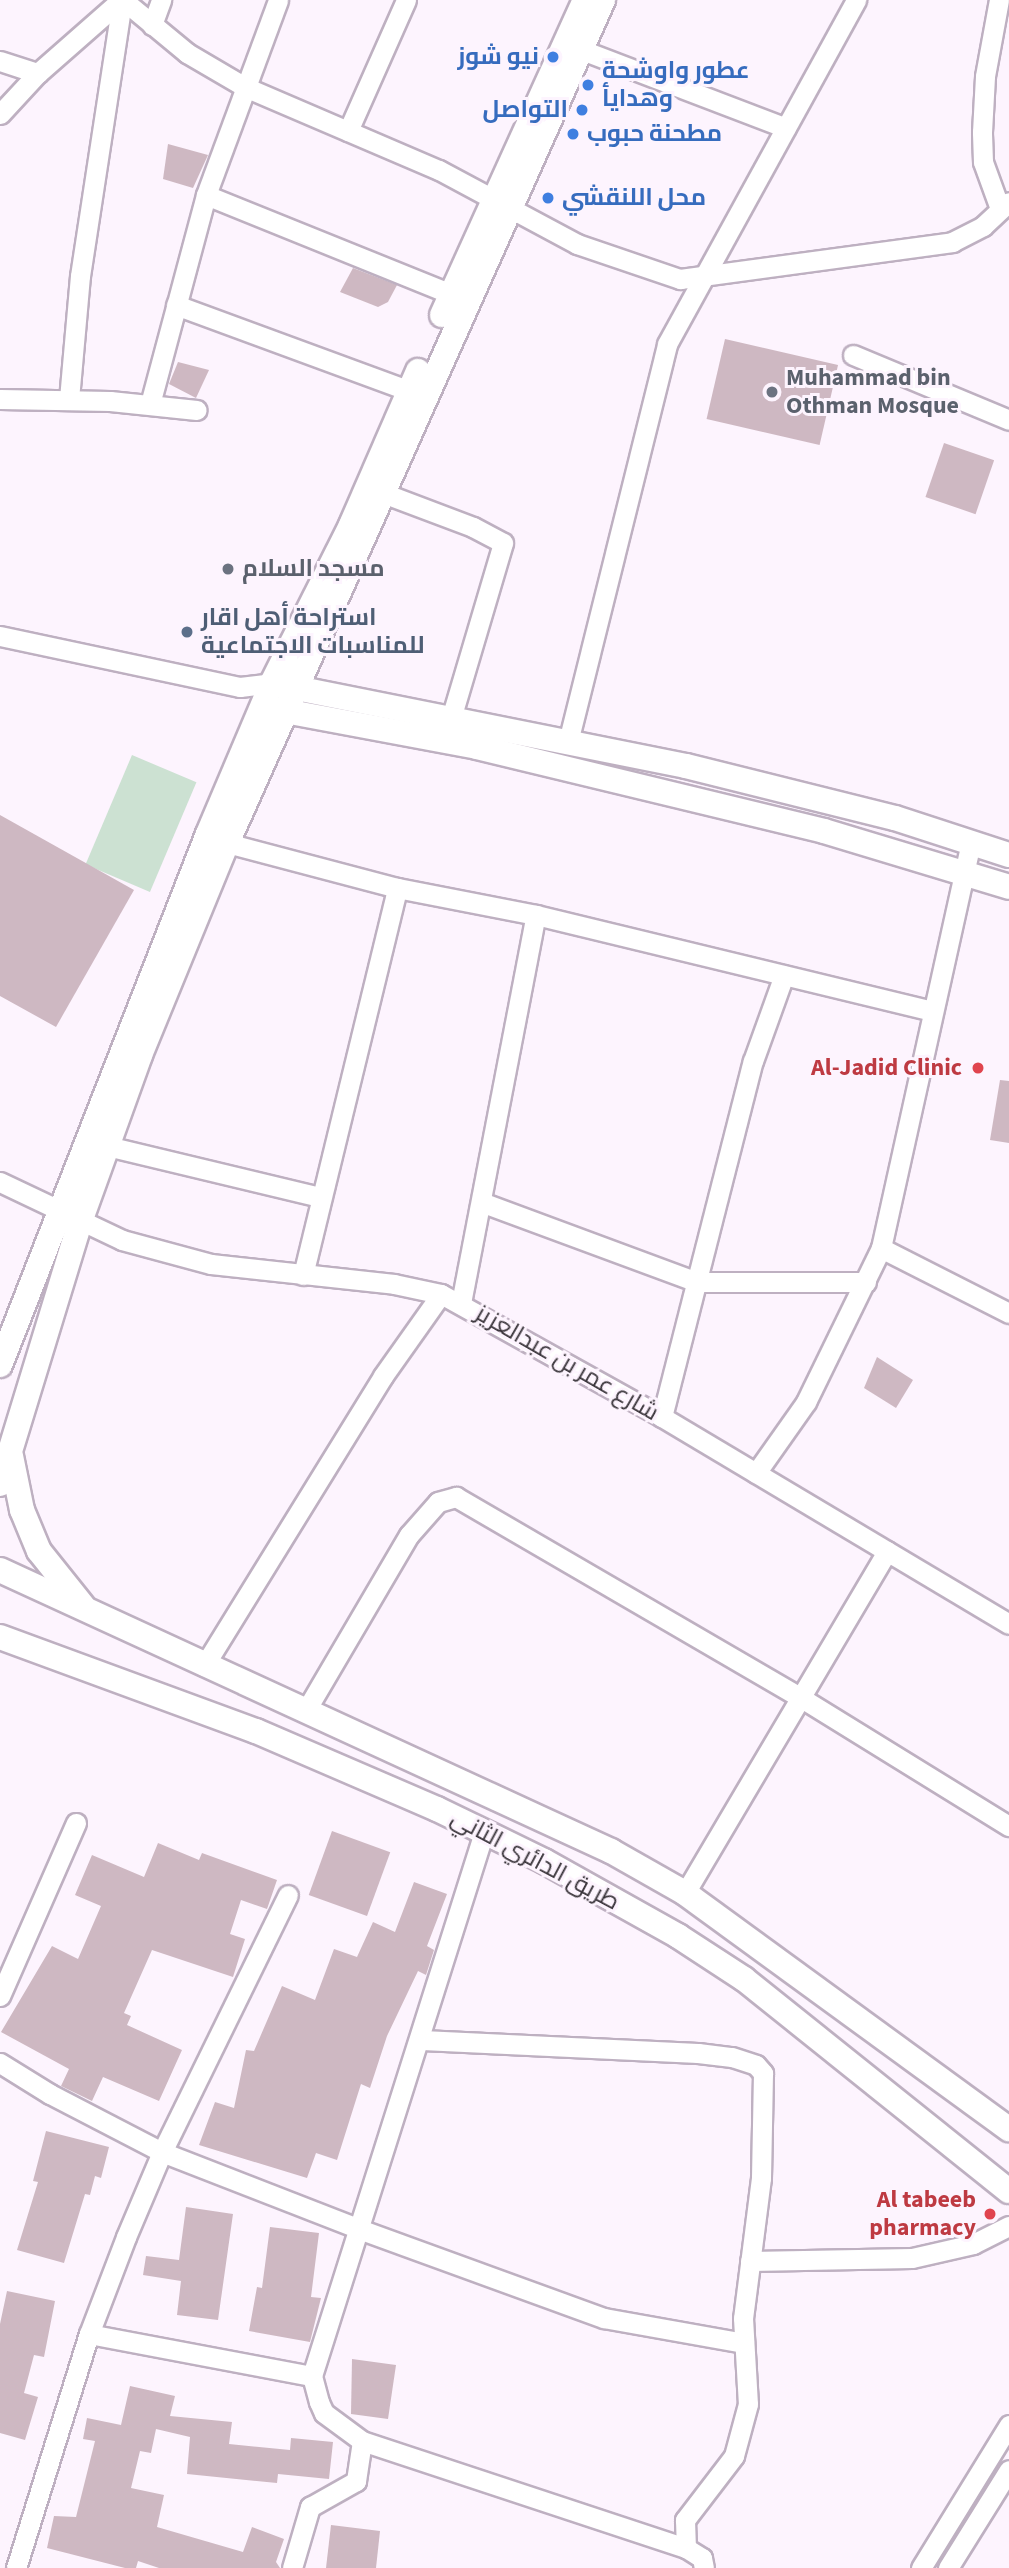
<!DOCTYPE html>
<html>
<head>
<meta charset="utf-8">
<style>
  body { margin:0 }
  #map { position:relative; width:1009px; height:2568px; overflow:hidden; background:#fdf4fe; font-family:"Source Sans 3",Cairo,sans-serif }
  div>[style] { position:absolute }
  .green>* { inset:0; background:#cce1d2; transform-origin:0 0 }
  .building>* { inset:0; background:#ceb8c2; transform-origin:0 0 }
  .roads { filter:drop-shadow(2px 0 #beb0c1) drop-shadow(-2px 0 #beb0c1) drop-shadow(0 2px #beb0c1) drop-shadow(0 -2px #beb0c1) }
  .minor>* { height:19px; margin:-9.5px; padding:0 9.5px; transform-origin:9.5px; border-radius:9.5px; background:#fff }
  .major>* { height:24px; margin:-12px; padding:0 12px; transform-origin:12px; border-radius:12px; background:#fff }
  .dots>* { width:19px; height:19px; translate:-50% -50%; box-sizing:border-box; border:4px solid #fdf4fe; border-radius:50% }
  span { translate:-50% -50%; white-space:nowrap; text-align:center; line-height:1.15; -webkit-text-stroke:6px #fdf4fe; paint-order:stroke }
  .shop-label { font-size:24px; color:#366cbe; font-weight:700 }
  .right { translate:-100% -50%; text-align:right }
  .left { translate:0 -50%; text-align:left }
  .worship-label { font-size:24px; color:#5b616d; font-weight:700 }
  .service-label { font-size:24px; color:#4e5e75; font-weight:700 }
  .health-label { font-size:24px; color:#be3a42; font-weight:700 }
  .street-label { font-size:24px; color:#383339 }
</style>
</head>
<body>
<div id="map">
  <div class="green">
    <div style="left:132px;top:755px;width:70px;height:119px;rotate:23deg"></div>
  </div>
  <div class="building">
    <div style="clip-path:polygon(168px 144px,208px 155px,193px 188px,163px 179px)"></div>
    <div style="clip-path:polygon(353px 268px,397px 285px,388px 302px,378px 307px,340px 292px)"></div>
    <div style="left:725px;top:339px;width:116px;height:82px;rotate:13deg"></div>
    <div style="clip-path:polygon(178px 362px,209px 370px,196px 398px,169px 384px)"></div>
    <div style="left:944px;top:443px;width:53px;height:57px;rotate:19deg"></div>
    <div style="clip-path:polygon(0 815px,134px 890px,56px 1027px,0 996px)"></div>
    <div style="clip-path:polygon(1000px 1080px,1009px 1081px,1009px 1143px,990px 1140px)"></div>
    <div style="clip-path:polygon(877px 1357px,913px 1380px,896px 1408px,864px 1388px)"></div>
    <div style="left:332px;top:1831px;width:62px;height:68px;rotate:20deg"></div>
    <div style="clip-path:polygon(158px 1843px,199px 1860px,202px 1853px,277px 1880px,267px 1909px,241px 1900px,230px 1934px,245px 1939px,233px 1977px,152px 1950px,124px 2013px,131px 2016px,127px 2025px,182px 2050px,159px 2101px,103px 2077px,92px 2101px,61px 2086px,69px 2069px,1px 2032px,52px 1946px,78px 1959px,101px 1906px,75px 1895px,92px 1855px,144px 1877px)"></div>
    <div style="clip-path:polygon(414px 1882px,447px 1894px,427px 1946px,434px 1950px,426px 1975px,418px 1971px,387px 2036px,370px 2088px,361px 2084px,337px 2160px,316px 2153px,307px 2178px,199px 2145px,215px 2102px,234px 2108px,246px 2050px,254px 2051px,282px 1986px,315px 2000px,334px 1949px,357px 1957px,373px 1922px,395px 1932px)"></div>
    <div style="clip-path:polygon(46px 2131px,109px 2147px,101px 2178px,95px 2176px,90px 2195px,85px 2194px,64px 2263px,17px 2250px,38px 2182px,33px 2181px)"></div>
    <div style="clip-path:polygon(186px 2207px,233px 2214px,218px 2320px,177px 2315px,181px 2281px,143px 2275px,146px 2256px,179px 2260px)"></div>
    <div style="clip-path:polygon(270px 2227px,319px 2233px,311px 2297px,321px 2298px,310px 2342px,249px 2331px,257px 2287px,262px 2288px)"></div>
    <div style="clip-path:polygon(7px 2291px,55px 2301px,44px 2357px,34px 2355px,24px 2393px,38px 2397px,25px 2440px,0 2433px,0 2324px)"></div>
    <div style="clip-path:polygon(352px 2359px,396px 2365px,388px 2419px,351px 2414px)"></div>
    <div style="clip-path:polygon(130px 2386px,175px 2396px,170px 2416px,232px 2422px,229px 2444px,290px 2450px,291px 2438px,333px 2442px,329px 2479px,278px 2474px,277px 2483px,187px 2474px,190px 2437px,156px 2429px,151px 2453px,140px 2451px,131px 2488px,164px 2495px,157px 2527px,243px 2552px,252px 2527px,284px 2539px,276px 2562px,280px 2568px,159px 2568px,138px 2561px,136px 2568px,125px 2568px,47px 2548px,54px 2516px,76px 2517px,95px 2441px,83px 2439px,87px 2418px,121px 2425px)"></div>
    <div style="clip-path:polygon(331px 2525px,380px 2531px,376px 2568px,326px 2568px)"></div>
  </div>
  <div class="roads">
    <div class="minor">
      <div style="left:123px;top:0;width:83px;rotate:39.6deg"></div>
      <div style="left:187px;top:53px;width:67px;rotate:30.4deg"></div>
      <div style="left:245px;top:87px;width:211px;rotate:23.2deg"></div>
      <div style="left:439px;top:170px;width:157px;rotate:28.2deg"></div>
      <div style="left:577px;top:244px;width:109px;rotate:18.8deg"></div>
      <div style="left:680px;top:279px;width:275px;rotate:-7.7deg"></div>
      <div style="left:952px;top:242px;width:35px;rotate:-27deg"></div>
      <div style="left:983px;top:226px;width:35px;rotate:-43deg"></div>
      <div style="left:152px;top:25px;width:27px;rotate:-70deg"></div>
      <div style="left:582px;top:50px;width:218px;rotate:20.9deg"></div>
      <div style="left:0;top:61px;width:40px;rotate:18deg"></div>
      <div style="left:0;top:114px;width:56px;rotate:-47.2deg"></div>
      <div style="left:38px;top:73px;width:111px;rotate:-41.3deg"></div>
      <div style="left:348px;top:131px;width:143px;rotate:-66.1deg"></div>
      <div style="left:206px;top:195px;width:264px;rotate:22deg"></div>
      <div style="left:999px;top:206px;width:47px;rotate:-110deg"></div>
      <div style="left:983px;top:162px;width:30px;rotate:-92deg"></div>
      <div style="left:982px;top:132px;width:56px;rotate:-86.9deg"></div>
      <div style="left:985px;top:76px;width:77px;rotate:-79.6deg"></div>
      <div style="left:176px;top:305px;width:249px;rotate:20.2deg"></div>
      <div style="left:853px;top:355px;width:169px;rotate:22.6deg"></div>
      <div style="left:0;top:399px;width:110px;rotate:1deg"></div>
      <div style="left:110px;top:401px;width:87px;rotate:5.9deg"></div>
      <div style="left:69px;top:399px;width:123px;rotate:-84.9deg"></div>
      <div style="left:80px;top:276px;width:279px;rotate:-81.3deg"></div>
      <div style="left:150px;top:404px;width:216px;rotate:-75deg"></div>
      <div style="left:206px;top:195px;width:208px;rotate:-69.7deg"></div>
      <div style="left:383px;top:493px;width:96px;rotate:20.7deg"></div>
      <div style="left:473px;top:527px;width:34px;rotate:28deg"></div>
      <div style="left:503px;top:543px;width:183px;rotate:106.5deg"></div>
      <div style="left:0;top:636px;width:245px;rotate:12deg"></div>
      <div style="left:240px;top:687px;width:32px;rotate:-7deg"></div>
      <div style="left:568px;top:742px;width:410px;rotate:-76deg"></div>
      <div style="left:667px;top:344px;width:393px;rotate:-61.2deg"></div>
      <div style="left:227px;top:843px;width:176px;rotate:14.8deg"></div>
      <div style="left:397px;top:888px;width:142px;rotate:11deg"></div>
      <div style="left:536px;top:915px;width:408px;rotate:13.6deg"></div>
      <div style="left:107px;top:1146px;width:218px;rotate:13.5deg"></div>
      <div style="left:0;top:1182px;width:135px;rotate:25.4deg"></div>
      <div style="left:122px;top:1240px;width:92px;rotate:15.1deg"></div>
      <div style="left:211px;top:1264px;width:184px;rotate:6.2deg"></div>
      <div style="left:394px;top:1284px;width:48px;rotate:12deg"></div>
      <div style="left:441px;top:1294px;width:253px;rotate:29.1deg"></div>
      <div style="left:662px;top:1417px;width:404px;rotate:30.8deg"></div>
      <div style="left:481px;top:1202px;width:230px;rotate:20.3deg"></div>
      <div style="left:697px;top:1282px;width:169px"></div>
      <div style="left:881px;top:1248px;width:144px;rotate:26.9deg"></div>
      <div style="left:303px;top:1275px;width:398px;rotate:-76.3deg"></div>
      <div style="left:461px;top:1303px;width:395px;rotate:-79.1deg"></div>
      <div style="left:662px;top:1417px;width:367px;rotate:-75.7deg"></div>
      <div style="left:753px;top:1061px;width:91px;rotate:-70.2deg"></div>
      <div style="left:756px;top:1473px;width:87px;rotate:-54.8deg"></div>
      <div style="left:806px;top:1402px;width:171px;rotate:-64deg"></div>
      <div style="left:881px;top:1248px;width:416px;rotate:-77.5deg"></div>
      <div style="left:204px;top:1666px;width:341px;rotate:-58.3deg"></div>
      <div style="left:383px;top:1376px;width:100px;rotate:-54.7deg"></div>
      <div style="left:305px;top:1712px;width:205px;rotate:-59.6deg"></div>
      <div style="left:409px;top:1535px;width:44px;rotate:-48.7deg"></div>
      <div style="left:438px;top:1502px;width:19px;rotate:-16deg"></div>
      <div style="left:456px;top:1497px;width:402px;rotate:30.2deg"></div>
      <div style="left:803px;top:1699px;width:242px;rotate:31.7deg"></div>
      <div style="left:484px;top:1832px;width:571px;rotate:107.55deg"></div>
      <div style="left:312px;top:2376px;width:27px;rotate:75deg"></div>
      <div style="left:319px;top:2402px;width:12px;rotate:66deg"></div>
      <div style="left:324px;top:2413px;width:47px;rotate:36.4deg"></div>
      <div style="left:362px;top:2441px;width:341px;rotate:18.3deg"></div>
      <div style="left:686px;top:2548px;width:19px;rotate:32deg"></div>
      <div style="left:702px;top:2558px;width:10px;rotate:79deg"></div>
      <div style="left:685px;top:1893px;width:397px;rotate:-59.4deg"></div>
      <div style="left:0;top:1996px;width:189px;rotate:-66.3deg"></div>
      <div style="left:422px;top:2040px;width:276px;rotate:2.7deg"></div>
      <div style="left:698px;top:2053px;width:34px;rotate:7deg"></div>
      <div style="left:732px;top:2057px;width:25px;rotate:18deg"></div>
      <div style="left:756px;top:2065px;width:11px;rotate:49deg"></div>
      <div style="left:763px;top:2073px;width:105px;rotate:91.1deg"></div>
      <div style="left:761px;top:2178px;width:141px;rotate:97.3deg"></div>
      <div style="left:743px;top:2318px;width:86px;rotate:86.7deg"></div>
      <div style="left:748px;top:2404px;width:54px;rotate:105.1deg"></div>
      <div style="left:734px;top:2456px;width:81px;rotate:127.4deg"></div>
      <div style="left:685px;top:2520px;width:28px;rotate:88deg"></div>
      <div style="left:0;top:2063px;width:59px;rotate:31.8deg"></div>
      <div style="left:50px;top:2094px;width:126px;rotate:27.4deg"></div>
      <div style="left:162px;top:2152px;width:212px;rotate:21.3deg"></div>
      <div style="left:359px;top:2229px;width:261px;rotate:20deg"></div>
      <div style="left:604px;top:2318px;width:142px;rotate:10.1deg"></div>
      <div style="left:750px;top:2261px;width:162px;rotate:-1.1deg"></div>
      <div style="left:912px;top:2258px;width:63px;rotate:-12.9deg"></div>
      <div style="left:973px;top:2244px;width:40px;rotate:-26.6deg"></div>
      <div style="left:89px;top:2334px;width:227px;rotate:10.7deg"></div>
      <div style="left:16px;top:2568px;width:245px;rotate:-72.7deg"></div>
      <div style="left:89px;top:2334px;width:104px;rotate:-69.1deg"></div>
      <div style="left:126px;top:2237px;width:92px;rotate:-67deg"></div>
      <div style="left:162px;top:2152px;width:286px;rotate:-63.9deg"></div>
      <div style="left:292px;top:2568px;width:64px;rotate:-73.6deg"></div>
      <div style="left:310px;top:2507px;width:53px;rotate:-29.5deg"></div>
      <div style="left:356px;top:2481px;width:40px;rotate:-81.5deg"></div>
      <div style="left:921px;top:2568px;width:168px;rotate:-58.4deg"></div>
      <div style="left:948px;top:2568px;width:115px;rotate:-58.1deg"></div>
    </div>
    <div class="major">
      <div style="left:442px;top:315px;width:346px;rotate:-65.6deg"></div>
      <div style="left:281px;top:685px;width:413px;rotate:11.3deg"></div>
      <div style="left:686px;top:766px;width:215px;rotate:14deg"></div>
      <div style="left:895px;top:818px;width:120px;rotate:18deg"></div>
      <div style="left:274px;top:709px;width:207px;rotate:10.6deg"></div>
      <div style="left:477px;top:747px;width:357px;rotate:13.6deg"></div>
      <div style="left:824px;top:831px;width:193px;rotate:16.8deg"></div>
      <div style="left:0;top:1365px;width:570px;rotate:-68.61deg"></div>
      <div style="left:208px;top:834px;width:164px;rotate:-67deg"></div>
      <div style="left:272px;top:683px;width:177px;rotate:-63.4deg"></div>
      <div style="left:351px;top:525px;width:168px;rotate:-66.5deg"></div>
      <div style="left:11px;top:1456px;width:55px;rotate:78.5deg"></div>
      <div style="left:22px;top:1510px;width:44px;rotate:67.5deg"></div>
      <div style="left:39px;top:1551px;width:70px;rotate:51.3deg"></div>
      <div style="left:0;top:1484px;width:274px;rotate:-73deg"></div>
      <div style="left:80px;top:1222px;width:177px;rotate:-70.2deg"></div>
      <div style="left:140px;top:1055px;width:229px;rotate:-67.7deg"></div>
      <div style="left:227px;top:843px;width:923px;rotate:-65.96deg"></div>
      <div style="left:0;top:1570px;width:673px;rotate:24.7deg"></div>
      <div style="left:611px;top:1851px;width:85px;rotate:29.6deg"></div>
      <div style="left:685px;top:1893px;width:401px;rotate:36.1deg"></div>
      <div style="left:0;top:1637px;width:273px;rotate:20.2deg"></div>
      <div style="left:256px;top:1731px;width:197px;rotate:23.3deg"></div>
      <div style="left:437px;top:1809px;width:119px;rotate:25.9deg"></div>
      <div style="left:544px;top:1861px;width:154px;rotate:29.2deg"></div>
      <div style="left:678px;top:1936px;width:79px;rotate:33.1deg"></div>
      <div style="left:744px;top:1979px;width:339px;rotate:38.7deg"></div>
    </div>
  </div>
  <div class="dots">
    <div style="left:553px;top:57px;background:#3f7fe0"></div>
    <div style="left:588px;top:85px;background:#3f7fe0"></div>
    <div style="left:582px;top:110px;background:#3f7fe0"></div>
    <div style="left:573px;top:134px;background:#3f7fe0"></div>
    <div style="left:548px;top:198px;background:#3f7fe0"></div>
    <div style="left:772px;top:392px;background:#6b7280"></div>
    <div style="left:228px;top:569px;background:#6b7280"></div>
    <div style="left:187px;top:632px;background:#5c6f8a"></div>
    <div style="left:978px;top:1068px;background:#e0444e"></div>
    <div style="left:990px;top:2214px;background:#e0444e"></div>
  </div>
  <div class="shop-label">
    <span class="right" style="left:539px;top:57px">نيو شوز</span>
    <span class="left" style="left:602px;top:85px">عطور واوشحة<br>وهدايأ</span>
    <span class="right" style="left:568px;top:110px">التواصل</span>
    <span class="left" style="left:587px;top:134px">مطحنة حبوب</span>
    <span class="left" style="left:562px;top:198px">محل اللنقشي</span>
  </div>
  <div class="worship-label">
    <span class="left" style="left:786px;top:392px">Muhammad bin<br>Othman Mosque</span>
    <span class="left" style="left:242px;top:569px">مسجد السلام</span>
  </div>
  <div class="service-label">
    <span class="left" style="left:201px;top:632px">استراحة أهل اقار<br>للمناسبات الاجتماعية</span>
  </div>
  <div class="health-label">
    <span class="right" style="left:962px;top:1068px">Al-Jadid Clinic</span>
    <span class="right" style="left:976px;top:2214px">Al tabeeb<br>pharmacy</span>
  </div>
  <div class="street-label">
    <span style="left:567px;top:1363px;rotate:30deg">شارع عمر بن عبدالعزيز</span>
    <span style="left:535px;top:1860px;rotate:28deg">طريق الدائري الثاني</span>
  </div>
</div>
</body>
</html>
